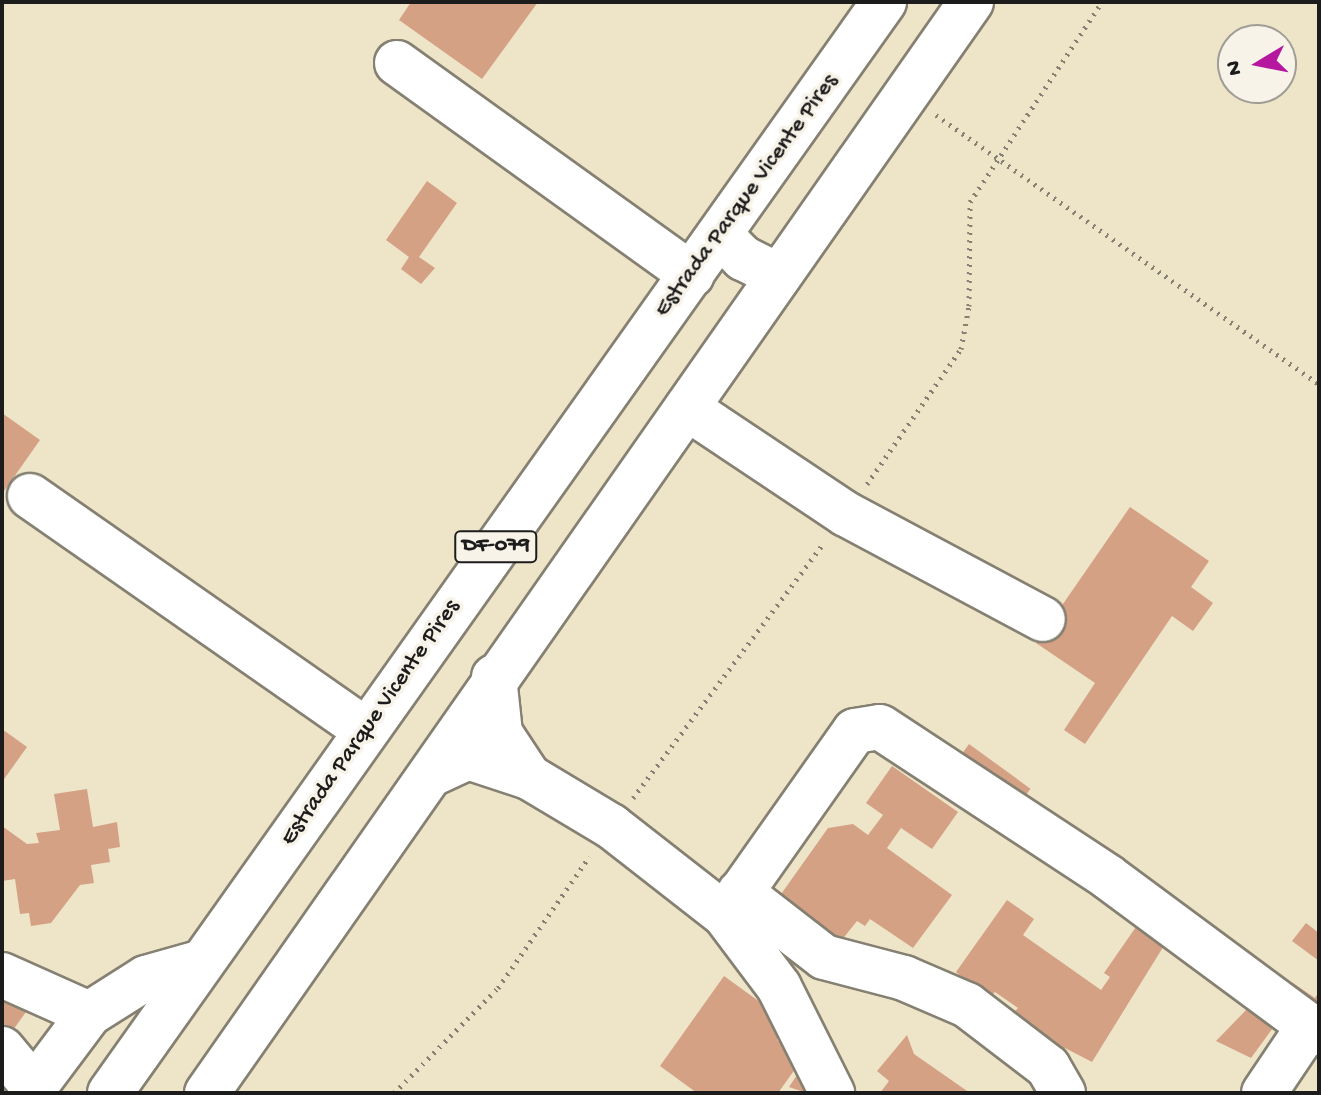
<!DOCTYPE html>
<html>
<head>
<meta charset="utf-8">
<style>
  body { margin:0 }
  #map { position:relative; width:1321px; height:1095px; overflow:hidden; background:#eee5c9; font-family:"Gochi Hand",sans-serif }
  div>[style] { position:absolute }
  .building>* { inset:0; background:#d4a185; transform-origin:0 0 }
  .path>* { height:5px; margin-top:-2.5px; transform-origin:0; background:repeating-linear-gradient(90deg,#858072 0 2px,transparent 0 8px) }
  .roads { filter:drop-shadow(2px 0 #858072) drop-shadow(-2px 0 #858072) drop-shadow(0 2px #858072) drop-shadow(0 -2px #858072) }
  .minor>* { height:44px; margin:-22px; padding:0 22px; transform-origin:22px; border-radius:22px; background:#fff }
  .major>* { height:44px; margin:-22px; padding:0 22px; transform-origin:22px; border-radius:22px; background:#fff }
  span { translate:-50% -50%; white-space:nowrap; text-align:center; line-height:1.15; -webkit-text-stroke:7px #f7f3e8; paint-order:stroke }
  .shield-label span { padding:2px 6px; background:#f7f3e8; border:2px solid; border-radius:6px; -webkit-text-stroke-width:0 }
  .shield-label { font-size:22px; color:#1c1c1c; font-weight:700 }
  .street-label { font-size:24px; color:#1c1c1c }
  .frame { position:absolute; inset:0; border:4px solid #1c1c1c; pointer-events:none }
  .north { position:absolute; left:1217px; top:24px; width:80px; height:80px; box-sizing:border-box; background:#f7f3e8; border:2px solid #9f9d96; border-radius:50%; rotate:260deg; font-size:22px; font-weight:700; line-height:32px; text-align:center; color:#1c1c1c }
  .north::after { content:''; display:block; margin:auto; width:28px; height:36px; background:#b5179e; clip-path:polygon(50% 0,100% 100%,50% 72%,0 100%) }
</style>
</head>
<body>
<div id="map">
  <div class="building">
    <div style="clip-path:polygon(411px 2px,538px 2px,482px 79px,399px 20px)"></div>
    <div style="clip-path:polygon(427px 181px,457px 203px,419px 257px,435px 268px,421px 284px,401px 269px,409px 257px,386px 240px)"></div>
    <div style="clip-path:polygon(2px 413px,40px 440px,2px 494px)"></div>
    <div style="clip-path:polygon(1130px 507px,1209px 561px,1191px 587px,1213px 603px,1193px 631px,1172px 616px,1085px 744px,1064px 730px,1095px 683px,1036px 643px)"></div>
    <div style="clip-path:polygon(2px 729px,27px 747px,2px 782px)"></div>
    <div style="left:969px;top:744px;width:76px;height:24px;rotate:36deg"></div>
    <div style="clip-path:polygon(892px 766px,958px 812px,932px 849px,901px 828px,887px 848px,952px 895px,913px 948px,870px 919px,865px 926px,857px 921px,841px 941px,779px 897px,828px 828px,853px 824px,868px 835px,883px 815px,866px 803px)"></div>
    <div style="clip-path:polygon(87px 789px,93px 827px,117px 822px,120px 847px,108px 849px,110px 862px,91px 865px,94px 883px,80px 885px,51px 923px,31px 926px,29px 913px,20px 914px,15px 879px,2px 881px,2px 826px,27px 844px,39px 843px,36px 833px,60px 830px,54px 794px)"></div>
    <div style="clip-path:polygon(evenodd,1007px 900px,1034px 919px,1023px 935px,1101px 990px,1110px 977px,1104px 973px,1138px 924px,1165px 944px,1092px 1062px,1065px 1048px,1059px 1058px,956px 972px,1007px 900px,995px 992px,1018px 1008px,1015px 1011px,992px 995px,995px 992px)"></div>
    <div style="clip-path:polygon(1306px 923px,1319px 933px,1319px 961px,1292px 941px)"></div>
    <div style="clip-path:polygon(724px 976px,789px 1023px,777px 1040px,803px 1058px,778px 1093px,697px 1093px,660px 1066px)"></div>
    <div style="clip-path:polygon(1293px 983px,1315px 998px,1319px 992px,1319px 1021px,1284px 996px)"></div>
    <div style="clip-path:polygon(2px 988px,24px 999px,26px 1012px,13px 1030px,2px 1032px)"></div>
    <div style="clip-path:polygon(1247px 1009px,1273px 1028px,1251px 1058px,1216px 1041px)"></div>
    <div style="clip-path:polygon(907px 1035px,914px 1054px,970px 1093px,880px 1093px,889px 1081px,877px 1071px)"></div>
    <div style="clip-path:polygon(797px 1075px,812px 1085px,807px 1093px,789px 1087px)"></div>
  </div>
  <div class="path">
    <div style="left:936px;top:115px;width:468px;rotate:35.1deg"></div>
    <div style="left:867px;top:484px;width:165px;rotate:-55.2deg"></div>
    <div style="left:961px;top:349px;width:44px;rotate:-79.5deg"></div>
    <div style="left:969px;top:306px;width:104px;rotate:-89.4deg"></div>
    <div style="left:970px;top:202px;width:240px;rotate:-56.6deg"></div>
    <div style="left:633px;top:798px;width:319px;rotate:-53.2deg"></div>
    <div style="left:394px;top:1093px;width:148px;rotate:-45.3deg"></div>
    <div style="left:498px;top:988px;width:160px;rotate:-55.2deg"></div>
  </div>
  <div class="roads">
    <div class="minor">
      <div style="left:397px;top:63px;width:363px;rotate:35.7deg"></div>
      <div style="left:687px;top:408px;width:191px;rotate:33.7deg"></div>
      <div style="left:846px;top:514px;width:223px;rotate:28.1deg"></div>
      <div style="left:30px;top:496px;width:409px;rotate:34.9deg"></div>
      <div style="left:494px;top:677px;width:56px;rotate:83.9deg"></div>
      <div style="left:500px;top:733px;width:53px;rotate:56.6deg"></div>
      <div style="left:436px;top:772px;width:35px;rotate:-25deg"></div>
      <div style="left:468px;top:757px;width:64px;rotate:18.2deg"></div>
      <div style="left:529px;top:777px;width:96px;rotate:30.9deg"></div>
      <div style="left:611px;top:826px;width:145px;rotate:38deg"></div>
      <div style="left:725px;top:915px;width:90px;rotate:53.1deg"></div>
      <div style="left:779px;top:987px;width:119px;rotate:63.4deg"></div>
      <div style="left:740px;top:892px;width:106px;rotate:37.7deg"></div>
      <div style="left:824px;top:957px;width:83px;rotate:14.7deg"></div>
      <div style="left:904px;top:978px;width:69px;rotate:23.2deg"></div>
      <div style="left:967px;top:1005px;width:102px;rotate:37.4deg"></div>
      <div style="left:1048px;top:1067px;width:30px;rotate:60deg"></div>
      <div style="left:725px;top:915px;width:225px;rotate:-54.8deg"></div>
      <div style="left:855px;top:731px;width:25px;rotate:-9deg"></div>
      <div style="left:880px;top:727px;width:273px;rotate:33.3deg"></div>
      <div style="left:1108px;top:877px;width:262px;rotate:36.5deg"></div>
      <div style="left:2px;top:975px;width:95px;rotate:24.1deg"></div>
      <div style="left:2px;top:1049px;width:48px;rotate:50deg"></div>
      <div style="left:30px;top:1093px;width:99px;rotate:-53.2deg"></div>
      <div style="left:89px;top:1014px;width:67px;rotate:-32.3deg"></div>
      <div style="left:146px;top:978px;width:58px;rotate:-15.9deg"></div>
      <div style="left:1264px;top:1093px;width:81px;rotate:-56.1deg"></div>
    </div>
    <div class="major">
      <div style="left:720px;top:235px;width:33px;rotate:45deg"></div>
      <div style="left:743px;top:258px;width:40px;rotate:26.6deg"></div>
      <div style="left:110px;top:1093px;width:1338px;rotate:-54.65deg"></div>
      <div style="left:207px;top:1093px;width:1332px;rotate:-55deg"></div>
    </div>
  </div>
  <div class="shield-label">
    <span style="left:496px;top:547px">DF-079</span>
  </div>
  <div class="street-label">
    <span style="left:747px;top:196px;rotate:-54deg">Estrada Parque Vicente Pires</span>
    <span style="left:371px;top:723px;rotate:-55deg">Estrada Parque Vicente Pires</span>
  </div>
  <div class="frame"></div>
  <div class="north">N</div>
</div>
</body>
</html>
